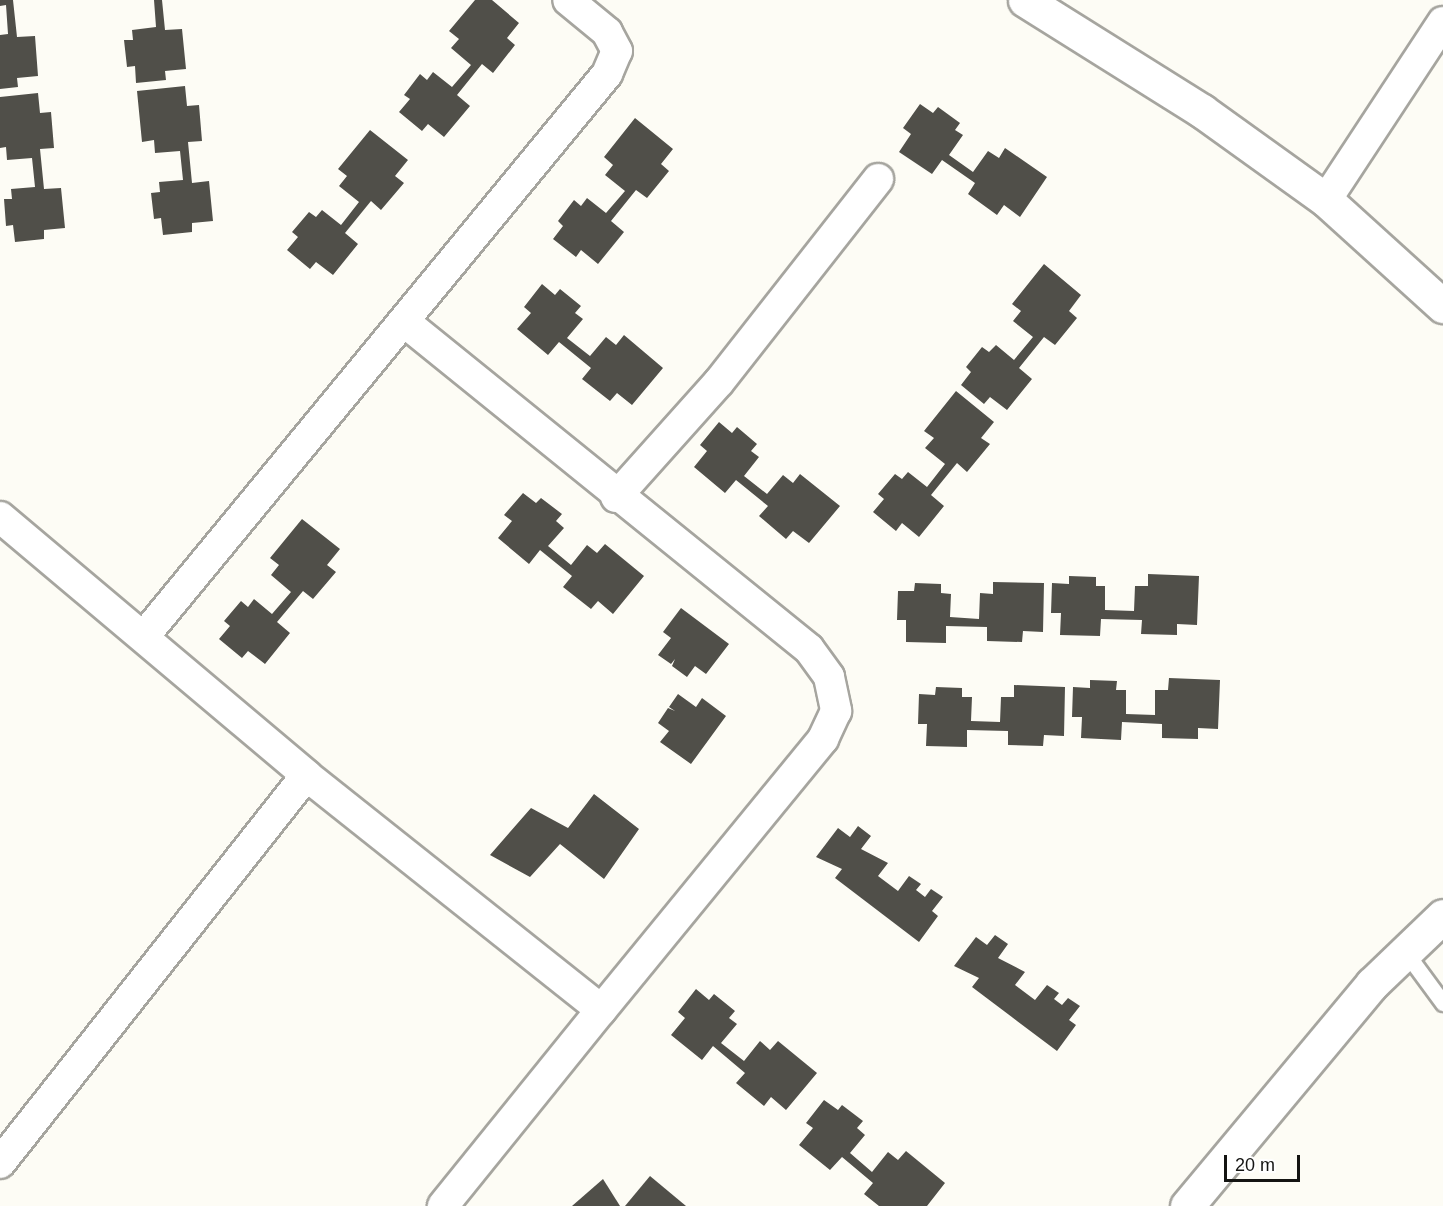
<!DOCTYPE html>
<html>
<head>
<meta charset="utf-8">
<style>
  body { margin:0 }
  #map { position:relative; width:1443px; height:1206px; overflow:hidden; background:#fdfcf5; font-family:Arial,sans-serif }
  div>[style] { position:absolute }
  .building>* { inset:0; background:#504f49 }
  .roads { filter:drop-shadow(2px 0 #a6a59f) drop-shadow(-2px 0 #a6a59f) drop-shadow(0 2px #a6a59f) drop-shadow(0 -2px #a6a59f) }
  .lane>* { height:15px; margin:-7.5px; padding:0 7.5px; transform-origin:7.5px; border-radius:7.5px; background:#fff }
  .street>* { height:30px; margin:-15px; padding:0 15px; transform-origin:15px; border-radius:15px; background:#fff }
  .secondary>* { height:33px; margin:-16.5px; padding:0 16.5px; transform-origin:16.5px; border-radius:16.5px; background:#fff }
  span { translate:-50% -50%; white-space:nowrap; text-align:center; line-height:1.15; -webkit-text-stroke:6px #fff; paint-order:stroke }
  .scale { position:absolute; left:1224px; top:1155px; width:76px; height:27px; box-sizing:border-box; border:3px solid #141412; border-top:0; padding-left:8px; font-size:18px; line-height:21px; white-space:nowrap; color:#141412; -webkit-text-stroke:4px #fff; paint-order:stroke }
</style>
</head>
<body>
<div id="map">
  <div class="building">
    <div style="clip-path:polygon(0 0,13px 0,17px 37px,35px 36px,38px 76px,17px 78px,18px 87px,0 89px,0 35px,8px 34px,6px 5px,0 6px)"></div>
    <div style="clip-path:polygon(154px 0,162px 0,165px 30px,182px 29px,186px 69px,165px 71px,166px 80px,136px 83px,135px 66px,127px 67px,124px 40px,133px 40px,132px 30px,156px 27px)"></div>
    <div style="clip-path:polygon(475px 0,492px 0,519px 23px,507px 38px,515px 45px,493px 73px,482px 64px,457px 95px,470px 106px,444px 137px,428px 124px,422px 131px,399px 112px,410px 99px,404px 95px,420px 74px,427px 80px,433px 72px,452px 87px,471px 65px,451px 48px,459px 39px,449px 31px)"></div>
    <div style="clip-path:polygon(185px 86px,187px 106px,199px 105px,202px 141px,188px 142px,192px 183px,209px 181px,213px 221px,192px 223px,192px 232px,163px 235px,161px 218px,154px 219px,151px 193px,160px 192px,159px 182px,183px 180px,180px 151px,155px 153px,154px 140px,142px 142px,137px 91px)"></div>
    <div style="clip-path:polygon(38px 93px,40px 113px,51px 112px,54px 148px,40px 149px,44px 189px,61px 188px,65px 228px,44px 230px,44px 239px,15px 242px,13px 225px,6px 226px,4px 199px,12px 199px,11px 189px,35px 187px,32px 158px,7px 160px,6px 147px,0 148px,0 97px)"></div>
    <div style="clip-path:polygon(920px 104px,933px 113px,938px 107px,960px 123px,955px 130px,963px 135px,949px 155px,973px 172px,988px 151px,999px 158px,1005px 148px,1047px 177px,1020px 217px,1004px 205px,997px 215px,968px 194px,975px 183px,942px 160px,932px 174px,899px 152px,911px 134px,903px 128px)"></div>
    <div style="clip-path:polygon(635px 118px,673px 149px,661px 164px,669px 171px,647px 198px,636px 190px,611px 221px,624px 232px,598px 264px,581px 250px,576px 257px,553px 239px,563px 226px,558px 221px,574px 200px,581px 206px,587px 198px,606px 213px,625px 191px,605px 175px,613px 165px,604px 157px)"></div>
    <div style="clip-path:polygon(370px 130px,408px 160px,395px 176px,404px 183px,381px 210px,371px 201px,345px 233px,358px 244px,333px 275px,316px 262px,310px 269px,287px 250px,298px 237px,292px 232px,309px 212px,316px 217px,322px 210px,341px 225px,359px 202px,339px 186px,347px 176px,338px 169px)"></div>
    <div style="clip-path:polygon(1044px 264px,1081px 295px,1069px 311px,1077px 318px,1055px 345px,1044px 337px,1019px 368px,1032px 379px,1007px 410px,990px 397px,984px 404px,961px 385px,971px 372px,966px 367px,982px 347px,989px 352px,996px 345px,1014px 360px,1033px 337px,1013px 321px,1021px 311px,1012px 304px)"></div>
    <div style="clip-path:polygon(542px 284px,555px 295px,560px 289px,581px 306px,575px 313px,583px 319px,567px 338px,590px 356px,606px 337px,616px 345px,624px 335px,663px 368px,632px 405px,617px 393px,610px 401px,582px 379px,591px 368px,559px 342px,548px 355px,517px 329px,531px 313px,524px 307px)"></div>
    <div style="clip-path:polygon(956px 391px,994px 422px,981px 438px,990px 444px,967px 472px,957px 463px,931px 495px,944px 506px,919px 537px,902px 523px,896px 531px,873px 512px,884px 499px,878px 494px,895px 474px,902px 479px,908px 472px,927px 487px,945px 464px,925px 448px,934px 438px,924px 431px)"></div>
    <div style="clip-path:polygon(719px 422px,732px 433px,737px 427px,757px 444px,751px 451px,759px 457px,744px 476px,767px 494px,783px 475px,793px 483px,800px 474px,840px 506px,809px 543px,793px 531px,786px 539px,759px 516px,768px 506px,736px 480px,725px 493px,694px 467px,707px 451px,700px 445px)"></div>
    <div style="clip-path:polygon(523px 493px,536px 503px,541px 498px,562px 514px,556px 521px,564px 528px,548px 546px,571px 565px,587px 545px,597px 553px,605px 544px,644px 576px,613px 614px,598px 601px,591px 609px,563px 587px,572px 576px,540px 550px,529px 564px,498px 538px,512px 521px,504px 515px)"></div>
    <div style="clip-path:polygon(302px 519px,340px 549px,327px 565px,336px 572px,313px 599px,303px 591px,277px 622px,290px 633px,265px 664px,248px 651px,242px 658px,219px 639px,230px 626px,224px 621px,241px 601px,248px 607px,254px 599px,272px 614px,291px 592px,271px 575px,279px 565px,270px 558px)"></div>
    <div style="clip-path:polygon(1148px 574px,1199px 576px,1197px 625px,1177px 624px,1177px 635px,1141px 634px,1142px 620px,1101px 619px,1100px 636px,1060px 635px,1061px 613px,1051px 613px,1052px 583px,1069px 584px,1069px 576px,1096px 577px,1096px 586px,1105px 586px,1105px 610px,1134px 611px,1135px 586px,1148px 586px)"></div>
    <div style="clip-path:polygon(993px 582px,1044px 583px,1043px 632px,1023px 631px,1022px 642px,987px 641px,987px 627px,946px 626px,946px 643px,906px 642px,906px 620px,897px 620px,898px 591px,914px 591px,915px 583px,941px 584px,941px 593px,951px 594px,950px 617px,979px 619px,980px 593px,993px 594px)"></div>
    <div style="clip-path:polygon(681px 608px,729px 644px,706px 674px,695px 666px,687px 677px,672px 666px,675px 659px,671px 664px,658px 655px,671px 638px,663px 632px)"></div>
    <div style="clip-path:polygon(1169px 678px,1220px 680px,1218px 729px,1198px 728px,1198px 739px,1162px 738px,1162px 724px,1122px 722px,1121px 740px,1081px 738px,1082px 717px,1072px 717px,1073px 687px,1090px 688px,1090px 680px,1117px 681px,1116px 690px,1126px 690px,1126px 714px,1155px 715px,1155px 690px,1168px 690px)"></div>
    <div style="clip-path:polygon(1014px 685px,1065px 687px,1064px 736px,1044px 735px,1043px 746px,1008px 745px,1008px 731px,967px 730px,967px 747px,926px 746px,927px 724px,918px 724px,919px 694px,935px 695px,936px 687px,962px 688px,962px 697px,972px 697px,971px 721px,1000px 722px,1001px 697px,1014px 697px)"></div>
    <div style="clip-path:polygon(678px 694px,696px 707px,702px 698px,726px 716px,691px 764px,660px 742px,669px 731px,658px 723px,668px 708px,675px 711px,669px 707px)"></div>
    <div style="clip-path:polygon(594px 794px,639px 829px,604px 879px,560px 844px,530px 877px,490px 855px,531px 808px,568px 828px)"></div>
    <div style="clip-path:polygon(858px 826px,871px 836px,861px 849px,888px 863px,878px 876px,898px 891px,909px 876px,921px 884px,916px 890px,925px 897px,931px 889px,943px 897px,932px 911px,938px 916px,919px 942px,835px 878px,842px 869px,816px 857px,838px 828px,850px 837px)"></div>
    <div style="clip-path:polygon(995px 935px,1008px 944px,998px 958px,1025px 972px,1015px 985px,1035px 1000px,1047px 985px,1059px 993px,1054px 999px,1062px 1005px,1068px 998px,1080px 1006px,1069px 1020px,1076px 1025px,1057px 1051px,972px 987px,979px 978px,954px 966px,976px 937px,987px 945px)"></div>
    <div style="clip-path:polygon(696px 989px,709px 1000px,714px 994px,735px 1011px,729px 1018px,737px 1024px,721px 1043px,744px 1061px,760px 1041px,770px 1050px,778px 1041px,817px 1073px,786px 1110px,771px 1097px,764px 1106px,736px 1083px,745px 1073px,713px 1046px,702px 1060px,671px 1035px,685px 1018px,678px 1012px)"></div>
    <div style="clip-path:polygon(824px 1100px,838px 1110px,842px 1105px,863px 1121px,857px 1128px,865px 1135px,850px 1153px,872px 1172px,888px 1152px,898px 1160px,906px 1151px,945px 1183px,927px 1206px,879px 1206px,864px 1194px,873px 1183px,842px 1157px,830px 1170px,799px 1145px,813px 1128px,806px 1123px)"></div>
    <div style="clip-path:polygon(650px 1176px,686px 1206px,625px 1206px)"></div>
    <div style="clip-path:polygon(603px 1179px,620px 1206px,572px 1206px)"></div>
  </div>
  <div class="roads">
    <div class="lane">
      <div style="left:1404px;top:950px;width:66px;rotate:53.7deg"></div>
    </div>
    <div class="street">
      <div style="left:1326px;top:200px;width:213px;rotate:-56.7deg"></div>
      <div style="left:406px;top:323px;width:518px;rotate:38.97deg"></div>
      <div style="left:809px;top:649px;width:34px;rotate:54deg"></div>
      <div style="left:829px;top:677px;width:35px;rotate:78deg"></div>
      <div style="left:836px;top:711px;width:31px;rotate:115deg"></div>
      <div style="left:823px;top:739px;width:350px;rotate:129.3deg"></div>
      <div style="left:616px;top:497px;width:154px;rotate:-48.2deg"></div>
      <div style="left:719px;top:382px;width:258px;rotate:-51.9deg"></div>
      <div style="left:0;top:517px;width:400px;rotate:40.1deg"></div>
      <div style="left:306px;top:775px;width:377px;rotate:38.5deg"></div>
      <div style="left:601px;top:1010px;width:252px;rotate:128.9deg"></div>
      <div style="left:145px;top:635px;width:727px;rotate:-50.53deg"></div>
      <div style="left:607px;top:74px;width:25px;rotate:-67deg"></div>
      <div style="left:617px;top:51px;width:21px;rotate:-118deg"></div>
      <div style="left:607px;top:32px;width:50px;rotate:-140.6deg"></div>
      <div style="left:0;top:1163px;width:494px;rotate:-51.7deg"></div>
    </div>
    <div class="secondary">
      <div style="left:1025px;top:0;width:209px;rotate:32.1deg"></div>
      <div style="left:1202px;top:111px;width:153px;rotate:35.7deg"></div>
      <div style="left:1326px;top:200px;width:158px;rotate:42.2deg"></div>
      <div style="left:1187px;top:1206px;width:289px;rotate:-50.2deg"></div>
      <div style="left:1372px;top:984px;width:98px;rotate:-43.8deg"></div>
    </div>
  </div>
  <div class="scale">20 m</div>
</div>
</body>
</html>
